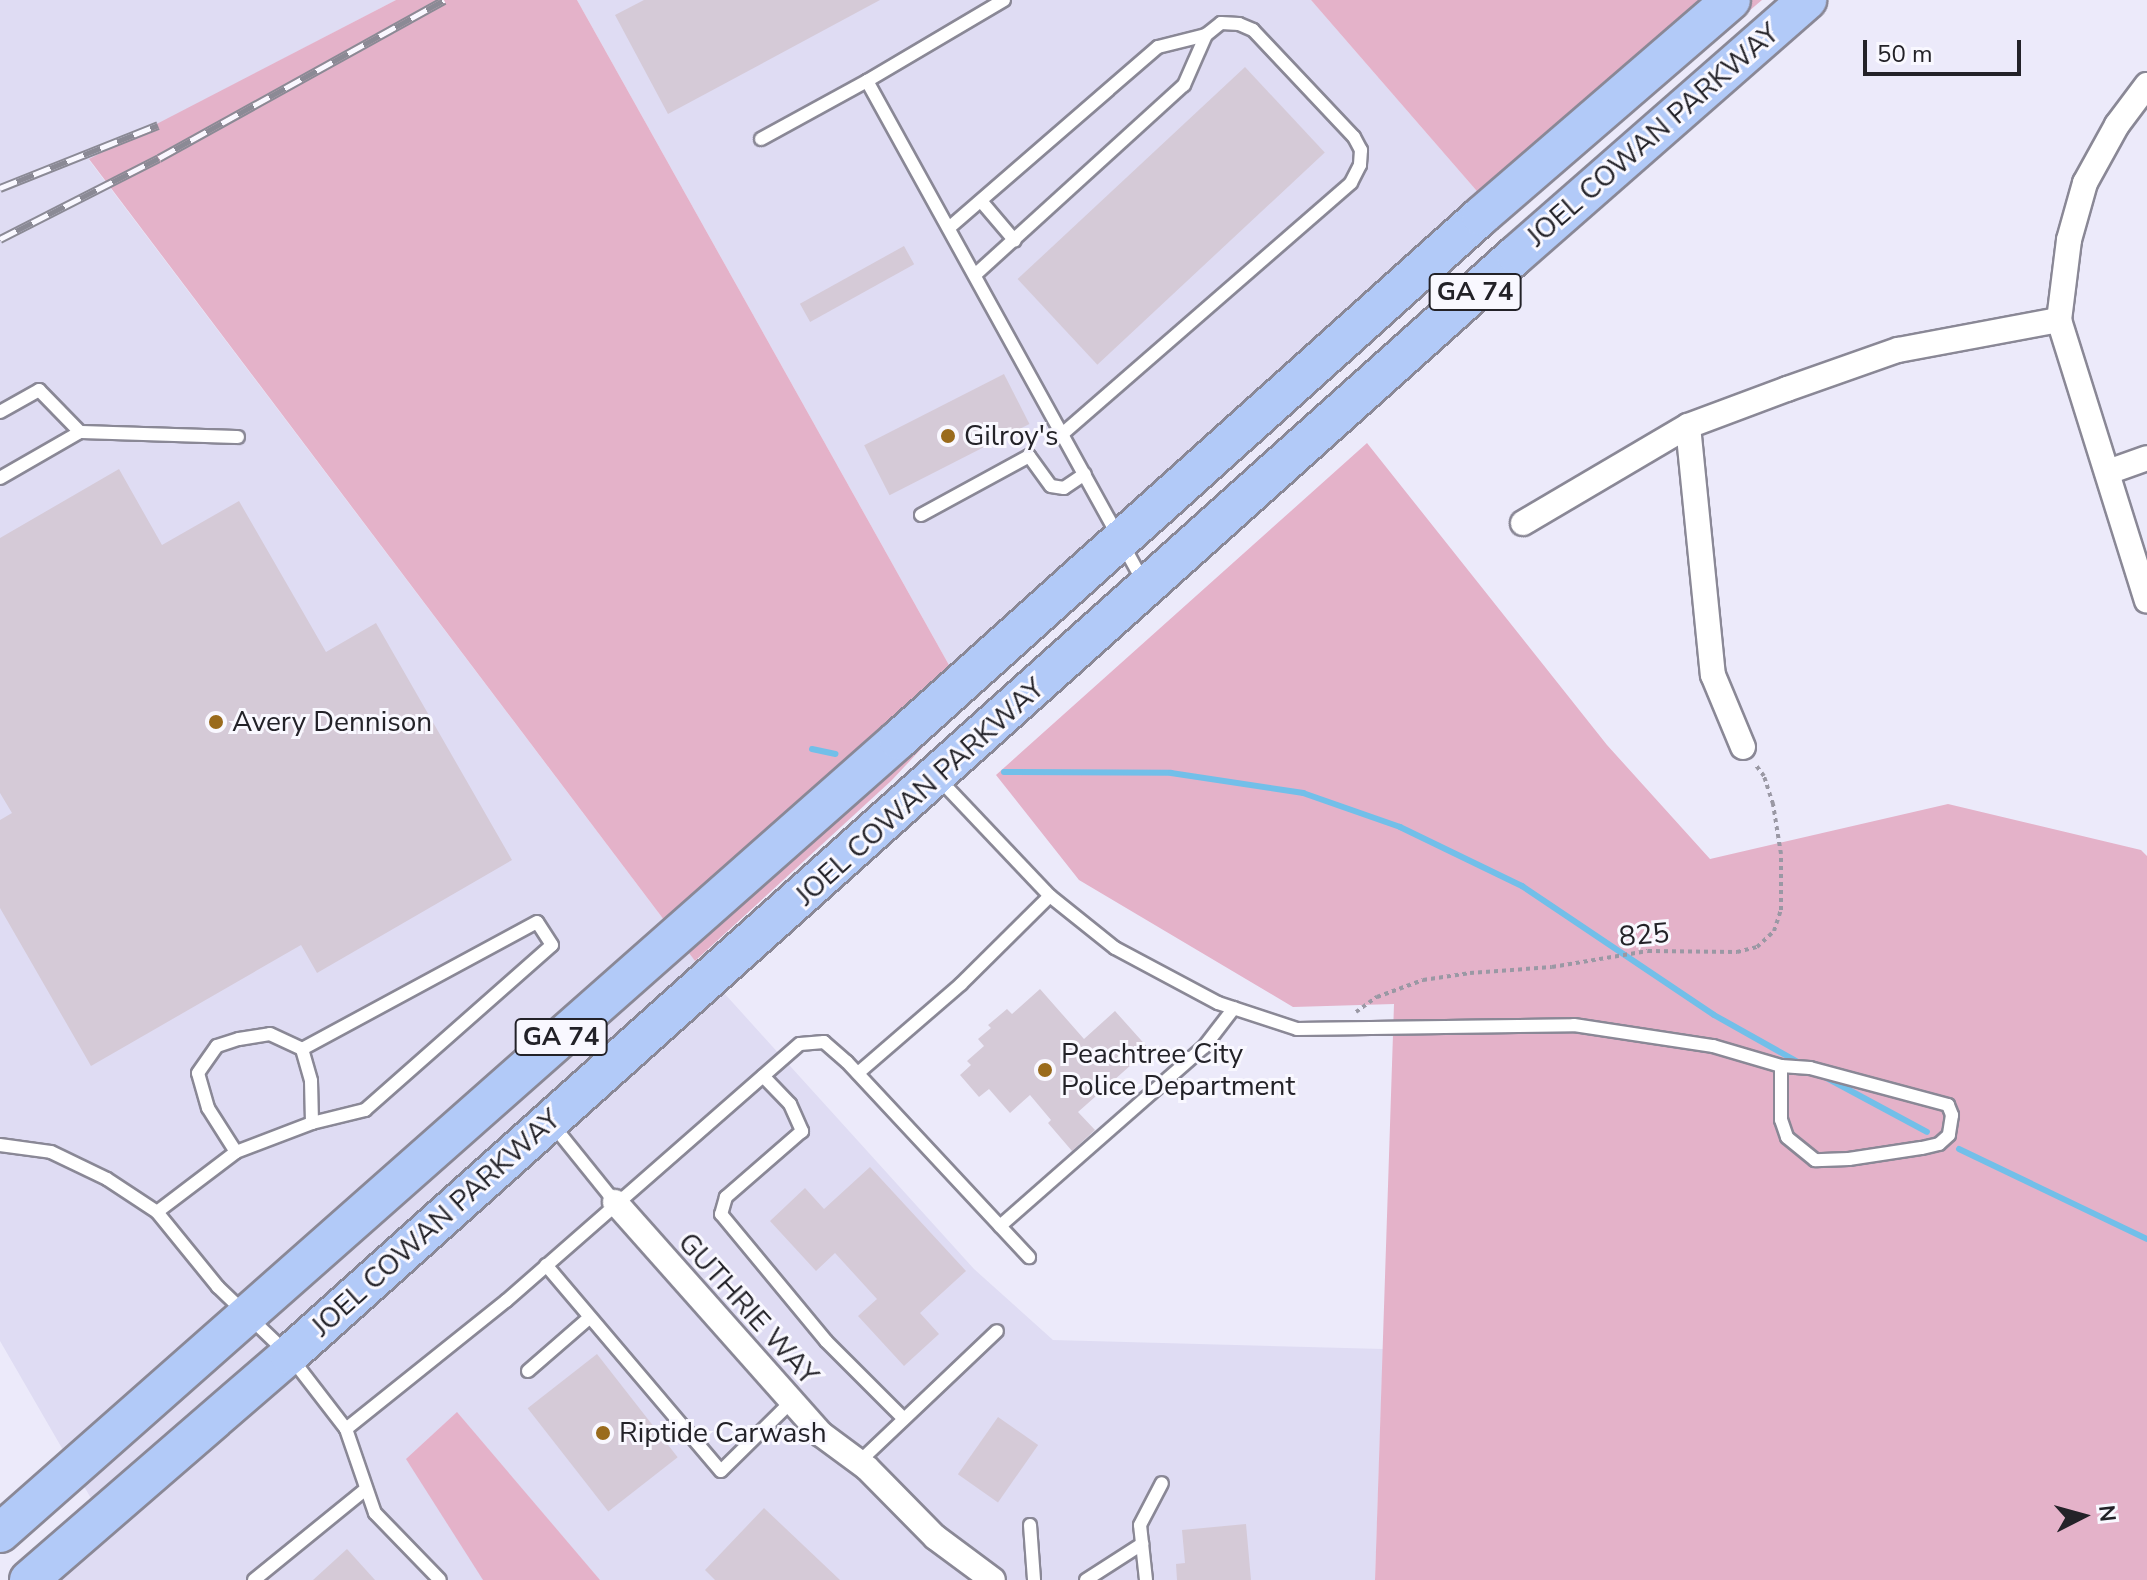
<!DOCTYPE html>
<html>
<head>
<meta charset="utf-8">
<style>
  body { margin:0 }
  #map { position:relative; width:2147px; height:1580px; overflow:hidden; background:#eceafa; font-family:"Nunito Sans",sans-serif }
  div>[style] { position:absolute }
  .built>* { inset:0; background:#dfdcf3 }
  .green>* { inset:0; background:#e4b2c9 }
  .stream>* { height:6px; margin:-3px; padding:0 3px; transform-origin:3px; border-radius:3px; background:#72bfe9 }
  .building>* { inset:0; background:#d5cad7; transform-origin:0 0 }
  .path>* { height:4px; margin-top:-2px; transform-origin:0; background:repeating-linear-gradient(90deg,#9a98a4 0 4px,transparent 0 8px) }
  .roads { filter:drop-shadow(2px 0 #8a8896) drop-shadow(-2px 0 #8a8896) drop-shadow(0 2px #8a8896) drop-shadow(0 -2px #8a8896) }
  .lane>* { height:12px; margin:-6px; padding:0 6px; transform-origin:6px; border-radius:6px; background:#fff }
  .street>* { height:24px; margin:-12px; padding:0 12px; transform-origin:12px; border-radius:12px; background:#fff }
  .primary>* { height:38px; margin:-19px; padding:0 19px; transform-origin:19px; border-radius:19px; background:#b2caf8 }
  .rail>* { height:9px; margin-top:-4.5px; transform-origin:0; background:repeating-linear-gradient(90deg,#f9f8ff 0 18px,#8b8a95 0 36px); box-sizing:border-box; border-block:2px solid #8b8a95 }
  .dots>* { width:22px; height:22px; translate:-50% -50%; box-sizing:border-box; border:4px solid #f9f8ff; border-radius:50% }
  span { translate:-50% -50%; white-space:nowrap; text-align:center; line-height:1.15; -webkit-text-stroke:6px #f9f8ff; paint-order:stroke }
  .shield-label span { padding:2px 6px; background:#f9f8ff; border:2px solid; border-radius:6px; -webkit-text-stroke-width:0 }
  .shield-label { font-size:26px; color:#232228; font-weight:700 }
  .street-label { font-size:28px; color:#232228 }
  .poi-label { font-size:28px; color:#232228 }
  .left { translate:0 -50%; text-align:left }
  .north { position:absolute; left:2043px; top:1476px; width:80px; height:80px; -webkit-text-stroke:6px #f9f8ff; paint-order:stroke; rotate:84deg; font-size:22px; font-weight:700; line-height:32px; text-align:center; color:#232228 }
  .north::after { content:''; display:block; margin:auto; width:28px; height:36px; background:#232228; clip-path:polygon(50% 0,100% 100%,50% 72%,0 100%) }
  .scale { position:absolute; left:1863px; top:40px; width:158px; height:36px; box-sizing:border-box; border:4px solid #232228; border-top:0; padding-left:10px; font-size:24px; line-height:28px; white-space:nowrap; color:#232228; -webkit-text-stroke:6px #f9f8ff; paint-order:stroke }
</style>
</head>
<body>
<div id="map">
  <div class="built">
    <div style="clip-path:polygon(0 0,396px 0,89px 160px,695px 961px,974px 1269px,1053px 1340px,1383px 1349px,1375px 1580px,18px 1580px,96px 1507px,0 1341px)"></div>
    <div style="clip-path:polygon(577px 0,1311px 0,1502px 220px,968px 699px)"></div>
  </div>
  <div class="green">
    <div style="clip-path:polygon(396px 0,577px 0,968px 699px,891px 781px,695px 961px,89px 159px)"></div>
    <div style="clip-path:polygon(1311px 0,1762px 0,1502px 220px)"></div>
    <div style="clip-path:polygon(1367px 443px,1607px 745px,1710px 859px,1948px 804px,2141px 850px,2147px 856px,2147px 1580px,1375px 1580px,1394px 1004px,1293px 1007px,1079px 880px,996px 775px)"></div>
    <div style="clip-path:polygon(457px 1412px,600px 1580px,483px 1580px,406px 1459px)"></div>
  </div>
  <div class="stream">
    <div style="left:812px;top:749px;width:24px;rotate:12deg"></div>
    <div style="left:1004px;top:772px;width:167px;rotate:0.3deg"></div>
    <div style="left:1171px;top:773px;width:134px;rotate:8.6deg"></div>
    <div style="left:1303px;top:793px;width:103px;rotate:19.3deg"></div>
    <div style="left:1400px;top:827px;width:136px;rotate:25.8deg"></div>
    <div style="left:1522px;top:886px;width:231px;rotate:33.9deg"></div>
    <div style="left:1714px;top:1015px;width:102px;rotate:29.3deg"></div>
    <div style="left:1823px;top:1076px;width:118px;rotate:28.3deg"></div>
    <div style="left:1959px;top:1149px;width:208px;rotate:25.6deg"></div>
  </div>
  <div class="building">
    <div style="clip-path:polygon(644px 0,880px 0,668px 114px,615px 15px)"></div>
    <div style="left:1245px;top:67px;width:117px;height:311px;rotate:47deg"></div>
    <div style="left:904px;top:246px;width:21px;height:119px;rotate:61deg"></div>
    <div style="left:1004px;top:374px;width:56px;height:157px;rotate:63deg"></div>
    <div style="clip-path:polygon(119px 469px,162px 545px,239px 501px,326px 652px,376px 623px,512px 860px,317px 973px,301px 945px,91px 1066px,0 908px,0 820px,12px 813px,0 793px,0 538px)"></div>
    <div style="clip-path:polygon(1040px 989px,1084px 1039px,1115px 1011px,1149px 1049px,1078px 1112px,1095px 1130px,1072px 1151px,1048px 1123px,1051px 1120px,1030px 1095px,1010px 1113px,989px 1089px,979px 1097px,960px 1075px,971px 1065px,967px 1061px,984px 1046px,978px 1039px,991px 1028px,988px 1025px,1007px 1009px,1012px 1014px)"></div>
    <div style="clip-path:polygon(870px 1167px,966px 1271px,920px 1313px,939px 1334px,904px 1366px,858px 1316px,877px 1299px,835px 1253px,816px 1271px,770px 1221px,805px 1188px,824px 1209px)"></div>
    <div style="left:597px;top:1354px;width:131px;height:88px;rotate:52deg"></div>
    <div style="left:998px;top:1417px;width:49px;height:70px;rotate:35deg"></div>
    <div style="clip-path:polygon(764px 1508px,840px 1580px,715px 1580px,705px 1570px)"></div>
    <div style="clip-path:polygon(1246px 1524px,1251px 1580px,1177px 1580px,1176px 1564px,1185px 1563px,1182px 1530px)"></div>
    <div style="clip-path:polygon(347px 1549px,375px 1580px,313px 1580px)"></div>
  </div>
  <div class="path">
    <div style="left:1356px;top:1012px;width:26px;rotate:-36deg"></div>
    <div style="left:1377px;top:997px;width:49px;rotate:-20.3deg"></div>
    <div style="left:1423px;top:980px;width:48px;rotate:-8.5deg"></div>
    <div style="left:1470px;top:973px;width:82px;rotate:-4.2deg"></div>
    <div style="left:1552px;top:967px;width:97px;rotate:-9.5deg"></div>
    <div style="left:1648px;top:951px;width:89px;rotate:0.6deg"></div>
    <div style="left:1737px;top:952px;width:21px;rotate:-14deg"></div>
    <div style="left:1757px;top:947px;width:23px;rotate:-43deg"></div>
    <div style="left:1774px;top:931px;width:22px;rotate:-72deg"></div>
    <div style="left:1781px;top:910px;width:56px;rotate:-90deg"></div>
    <div style="left:1781px;top:854px;width:51px;rotate:-99.1deg"></div>
    <div style="left:1773px;top:804px;width:29px;rotate:-108deg"></div>
    <div style="left:1764px;top:776px;width:15px;rotate:-127deg"></div>
  </div>
  <div class="roads">
    <div class="lane">
      <div style="left:1004px;top:0;width:159px;rotate:149.4deg"></div>
      <div style="left:867px;top:81px;width:573px;rotate:61.11deg"></div>
      <div style="left:761px;top:139px;width:121px;rotate:-28.7deg"></div>
      <div style="left:981px;top:201px;width:52px;rotate:49.6deg"></div>
      <div style="left:950px;top:227px;width:275px;rotate:-40.9deg"></div>
      <div style="left:1158px;top:47px;width:49px;rotate:-14deg"></div>
      <div style="left:1206px;top:35px;width:19px;rotate:-39deg"></div>
      <div style="left:1221px;top:23px;width:18px;rotate:3deg"></div>
      <div style="left:1239px;top:24px;width:15px;rotate:23deg"></div>
      <div style="left:1253px;top:30px;width:147px;rotate:46.7deg"></div>
      <div style="left:1354px;top:137px;width:15px;rotate:62deg"></div>
      <div style="left:1361px;top:150px;width:15px;rotate:94deg"></div>
      <div style="left:1360px;top:165px;width:20px;rotate:117deg"></div>
      <div style="left:1351px;top:183px;width:381px;rotate:139deg"></div>
      <div style="left:976px;top:274px;width:281px;rotate:-42.3deg"></div>
      <div style="left:1184px;top:85px;width:55px;rotate:-66.3deg"></div>
      <div style="left:0;top:412px;width:45px;rotate:-29.4deg"></div>
      <div style="left:39px;top:390px;width:59px;rotate:45.7deg"></div>
      <div style="left:0;top:478px;width:92px;rotate:-29.9deg"></div>
      <div style="left:80px;top:432px;width:158px;rotate:1.8deg"></div>
      <div style="left:921px;top:515px;width:123px;rotate:-28.6deg"></div>
      <div style="left:1029px;top:456px;width:37px;rotate:54deg"></div>
      <div style="left:1051px;top:486px;width:13px;rotate:9deg"></div>
      <div style="left:1064px;top:488px;width:25px;rotate:-34deg"></div>
      <div style="left:938px;top:778px;width:163px;rotate:46.5deg"></div>
      <div style="left:1050px;top:896px;width:83px;rotate:38.7deg"></div>
      <div style="left:1115px;top:948px;width:117px;rotate:28.1deg"></div>
      <div style="left:1218px;top:1003px;width:83px;rotate:18.2deg"></div>
      <div style="left:1297px;top:1029px;width:277px;rotate:-0.8deg"></div>
      <div style="left:1574px;top:1025px;width:141px;rotate:8.6deg"></div>
      <div style="left:1713px;top:1046px;width:71px;rotate:16.4deg"></div>
      <div style="left:1781px;top:1066px;width:29px;rotate:4deg"></div>
      <div style="left:1810px;top:1068px;width:143px;rotate:15deg"></div>
      <div style="left:1948px;top:1105px;width:11px;rotate:68deg"></div>
      <div style="left:1952px;top:1115px;width:20px;rotate:99deg"></div>
      <div style="left:1949px;top:1135px;width:13px;rotate:138deg"></div>
      <div style="left:1939px;top:1144px;width:18px;rotate:167deg"></div>
      <div style="left:1921px;top:1148px;width:73px;rotate:171.3deg"></div>
      <div style="left:1849px;top:1159px;width:34px;rotate:178deg"></div>
      <div style="left:1815px;top:1160px;width:36px;rotate:-141deg"></div>
      <div style="left:1787px;top:1137px;width:18px;rotate:-109deg"></div>
      <div style="left:1781px;top:1120px;width:54px;rotate:-90deg"></div>
      <div style="left:858px;top:1073px;width:136px;rotate:-40.8deg"></div>
      <div style="left:961px;top:984px;width:125px;rotate:-44.7deg"></div>
      <div style="left:763px;top:1076px;width:39px;rotate:46deg"></div>
      <div style="left:790px;top:1104px;width:30px;rotate:66deg"></div>
      <div style="left:802px;top:1131px;width:101px;rotate:139deg"></div>
      <div style="left:726px;top:1197px;width:18px;rotate:106deg"></div>
      <div style="left:721px;top:1214px;width:165px;rotate:50.4deg"></div>
      <div style="left:826px;top:1341px;width:110px;rotate:45deg"></div>
      <div style="left:552px;top:1124px;width:100px;rotate:51.1deg"></div>
      <div style="left:0;top:1145px;width:51px;rotate:7.8deg"></div>
      <div style="left:51px;top:1152px;width:62px;rotate:25.7deg"></div>
      <div style="left:107px;top:1179px;width:60px;rotate:33.4deg"></div>
      <div style="left:157px;top:1212px;width:97px;rotate:50.9deg"></div>
      <div style="left:218px;top:1287px;width:98px;rotate:43.8deg"></div>
      <div style="left:289px;top:1355px;width:93px;rotate:52.4deg"></div>
      <div style="left:346px;top:1429px;width:89px;rotate:71deg"></div>
      <div style="left:375px;top:1513px;width:93px;rotate:45.9deg"></div>
      <div style="left:236px;top:1152px;width:52px;rotate:-122.5deg"></div>
      <div style="left:208px;top:1108px;width:36px;rotate:-106deg"></div>
      <div style="left:198px;top:1073px;width:33px;rotate:-55deg"></div>
      <div style="left:217px;top:1046px;width:23px;rotate:-18deg"></div>
      <div style="left:239px;top:1039px;width:31px;rotate:-9deg"></div>
      <div style="left:270px;top:1034px;width:35px;rotate:25deg"></div>
      <div style="left:157px;top:1212px;width:99px;rotate:-37.2deg"></div>
      <div style="left:236px;top:1152px;width:81px;rotate:-20.9deg"></div>
      <div style="left:312px;top:1123px;width:55px;rotate:-13.8deg"></div>
      <div style="left:365px;top:1110px;width:249px;rotate:-41.4deg"></div>
      <div style="left:552px;top:945px;width:27px;rotate:-123deg"></div>
      <div style="left:537px;top:922px;width:267px;rotate:151.6deg"></div>
      <div style="left:302px;top:1049px;width:33px;rotate:74deg"></div>
      <div style="left:311px;top:1081px;width:42px;rotate:88.6deg"></div>
      <div style="left:1000px;top:1226px;width:271px;rotate:-41.3deg"></div>
      <div style="left:1204px;top:1047px;width:49px;rotate:-52.4deg"></div>
      <div style="left:546px;top:1265px;width:270px;rotate:49.7deg"></div>
      <div style="left:721px;top:1471px;width:97px;rotate:-44.6deg"></div>
      <div style="left:528px;top:1371px;width:81px;rotate:-41deg"></div>
      <div style="left:346px;top:1429px;width:205px;rotate:-38.7deg"></div>
      <div style="left:506px;top:1301px;width:390px;rotate:-41.2deg"></div>
      <div style="left:800px;top:1044px;width:24px;rotate:-5deg"></div>
      <div style="left:824px;top:1042px;width:30px;rotate:41deg"></div>
      <div style="left:847px;top:1062px;width:267px;rotate:47deg"></div>
      <div style="left:859px;top:1462px;width:190px;rotate:-43.5deg"></div>
      <div style="left:1030px;top:1525px;width:55px;rotate:85.8deg"></div>
      <div style="left:254px;top:1580px;width:144px;rotate:-39.1deg"></div>
      <div style="left:1086px;top:1580px;width:67px;rotate:-32.7deg"></div>
      <div style="left:1146px;top:1580px;width:55px;rotate:-96.2deg"></div>
      <div style="left:1140px;top:1525px;width:47px;rotate:-62.4deg"></div>
    </div>
    <div class="street">
      <div style="left:2147px;top:85px;width:50px;rotate:126.9deg"></div>
      <div style="left:2117px;top:125px;width:66px;rotate:118.9deg"></div>
      <div style="left:2085px;top:183px;width:59px;rotate:105.7deg"></div>
      <div style="left:2069px;top:240px;width:81px;rotate:97.1deg"></div>
      <div style="left:2059px;top:320px;width:294px;rotate:72.6deg"></div>
      <div style="left:1688px;top:426px;width:250px;rotate:84.3deg"></div>
      <div style="left:1713px;top:675px;width:78px;rotate:67.4deg"></div>
      <div style="left:2108px;top:472px;width:41px;rotate:-19.7deg"></div>
      <div style="left:1523px;top:523px;width:191px;rotate:-30.5deg"></div>
      <div style="left:1688px;top:426px;width:106px;rotate:-20.5deg"></div>
      <div style="left:1787px;top:389px;width:118px;rotate:-19.4deg"></div>
      <div style="left:1898px;top:350px;width:164px;rotate:-10.6deg"></div>
      <div style="left:615px;top:1202px;width:310px;rotate:48.4deg"></div>
      <div style="left:821px;top:1434px;width:57px;rotate:36.5deg"></div>
      <div style="left:867px;top:1468px;width:97px;rotate:45.4deg"></div>
      <div style="left:935px;top:1537px;width:72px;rotate:36.6deg"></div>
    </div>
    <div class="primary">
      <div style="left:0;top:1533px;width:1198px;rotate:-41.45deg"></div>
      <div style="left:898px;top:740px;width:784px;rotate:-41.95deg"></div>
      <div style="left:1481px;top:216px;width:330px;rotate:-40.8deg"></div>
      <div style="left:29px;top:1580px;width:344px;rotate:-40.9deg"></div>
      <div style="left:289px;top:1355px;width:1648px;rotate:-41.88deg"></div>
      <div style="left:1516px;top:255px;width:387px;rotate:-41.2deg"></div>
    </div>
  </div>
  <div class="rail">
    <div style="left:0;top:188px;width:170px;rotate:-21.7deg"></div>
    <div style="left:0;top:239px;width:178px;rotate:-27deg"></div>
    <div style="left:159px;top:158px;width:326px;rotate:-29deg"></div>
  </div>
  <div class="dots">
    <div style="left:948px;top:436px;background:#9a6b1d"></div>
    <div style="left:216px;top:722px;background:#9a6b1d"></div>
    <div style="left:1045px;top:1070px;background:#9a6b1d"></div>
    <div style="left:603px;top:1433px;background:#9a6b1d"></div>
  </div>
  <div class="shield-label">
    <span style="left:1475px;top:292px">GA 74</span>
    <span style="left:561px;top:1037px">GA 74</span>
  </div>
  <div class="street-label">
    <span style="left:1653px;top:135px;rotate:-41deg">JOEL COWAN PARKWAY</span>
    <span style="left:920px;top:792px;rotate:-42deg">JOEL COWAN PARKWAY</span>
    <span style="left:1644px;top:935px;rotate:-5deg">825</span>
    <span style="left:436px;top:1223px;rotate:-42deg">JOEL COWAN PARKWAY</span>
    <span style="left:748px;top:1309px;rotate:48deg">GUTHRIE WAY</span>
  </div>
  <div class="poi-label">
    <span class="left" style="left:964px;top:436px">Gilroy's</span>
    <span class="left" style="left:232px;top:722px">Avery Dennison</span>
    <span class="left" style="left:1061px;top:1070px">Peachtree City<br>Police Department</span>
    <span class="left" style="left:619px;top:1433px">Riptide Carwash</span>
  </div>
  <div class="north">N</div>
  <div class="scale">50 m</div>
</div>
</body>
</html>
